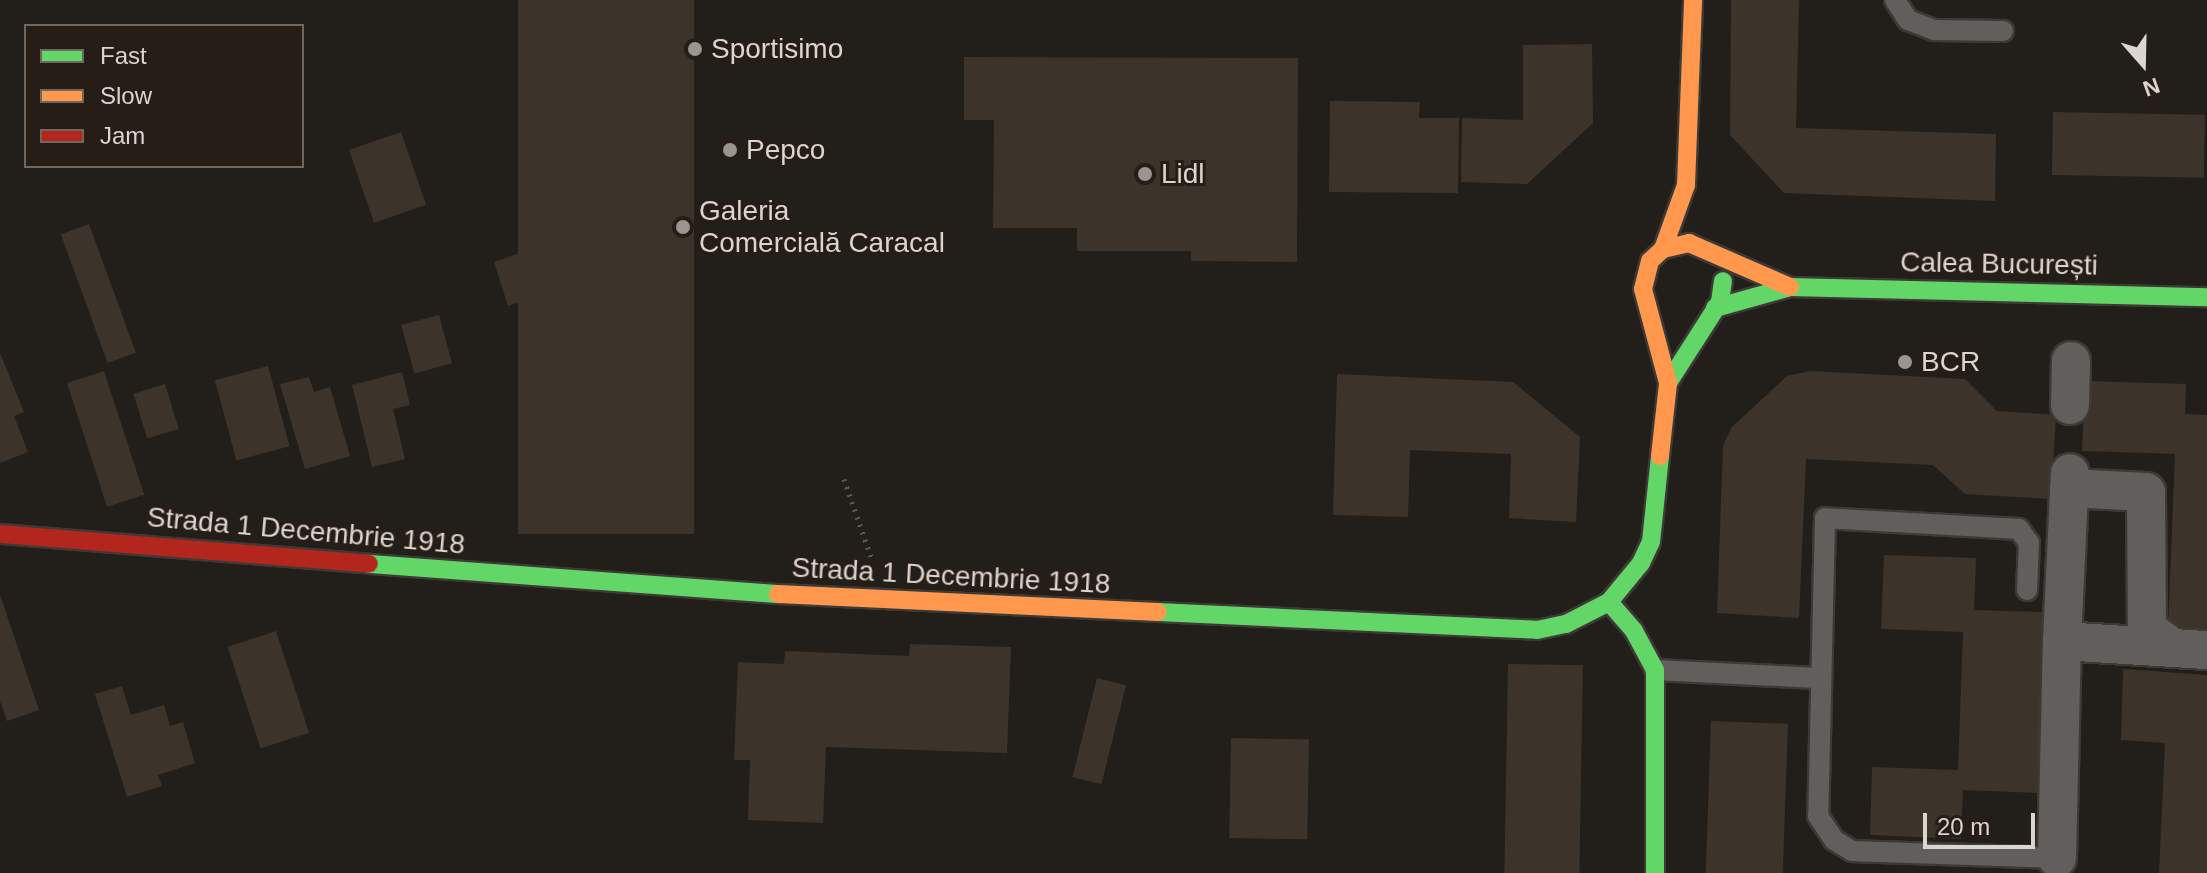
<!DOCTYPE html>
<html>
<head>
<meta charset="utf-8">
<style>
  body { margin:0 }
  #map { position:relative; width:2207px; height:873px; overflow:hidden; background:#221e1a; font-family:Arial,sans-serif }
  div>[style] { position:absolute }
  .building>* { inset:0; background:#3c342b; transform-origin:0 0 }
  .path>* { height:5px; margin-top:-2.5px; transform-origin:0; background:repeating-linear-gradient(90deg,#5b5956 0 2px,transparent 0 8px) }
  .roads { filter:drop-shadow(2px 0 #3c3936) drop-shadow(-2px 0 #3c3936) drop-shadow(0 2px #3c3936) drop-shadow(0 -2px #3c3936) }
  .lane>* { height:20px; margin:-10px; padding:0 10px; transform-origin:10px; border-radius:10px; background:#625e5b }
  .street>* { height:38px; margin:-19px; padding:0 19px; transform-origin:19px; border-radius:19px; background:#625e5b }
  .fast>* { height:18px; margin:-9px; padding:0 9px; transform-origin:9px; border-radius:9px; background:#63d668 }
  .slow>* { height:18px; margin:-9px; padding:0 9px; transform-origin:9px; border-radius:9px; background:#ff974d }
  .jam>* { height:18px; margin:-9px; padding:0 9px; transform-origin:9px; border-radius:9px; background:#b3261e }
  .dots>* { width:22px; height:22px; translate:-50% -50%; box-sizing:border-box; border:4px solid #261d16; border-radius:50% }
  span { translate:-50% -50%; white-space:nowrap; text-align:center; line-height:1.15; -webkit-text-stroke:6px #261d16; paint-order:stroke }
  .poi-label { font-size:28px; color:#dad5cf }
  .left { translate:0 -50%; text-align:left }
  .street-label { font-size:28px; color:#dad5cf }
  .legend { position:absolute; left:24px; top:24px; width:280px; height:144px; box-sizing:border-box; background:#261d16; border:2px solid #6e6760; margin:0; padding:10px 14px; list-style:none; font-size:24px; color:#dad5cf }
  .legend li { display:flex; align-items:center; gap:16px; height:40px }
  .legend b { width:40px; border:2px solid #6e6760 }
  .north { position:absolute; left:2103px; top:24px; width:80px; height:80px; -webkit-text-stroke:6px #261d16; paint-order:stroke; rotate:160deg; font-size:22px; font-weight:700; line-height:32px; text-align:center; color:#dad5cf }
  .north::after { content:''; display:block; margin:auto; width:28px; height:36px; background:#dad5cf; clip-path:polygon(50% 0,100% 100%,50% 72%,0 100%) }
  .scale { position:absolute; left:1923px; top:813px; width:112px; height:36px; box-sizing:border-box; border:4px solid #dad5cf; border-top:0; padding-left:10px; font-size:24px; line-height:28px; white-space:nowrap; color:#dad5cf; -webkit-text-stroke:6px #261d16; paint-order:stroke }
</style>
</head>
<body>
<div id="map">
  <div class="building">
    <div style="left:518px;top:0;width:176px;height:534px"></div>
    <div style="clip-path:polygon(1731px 0,1799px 0,1796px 128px,1996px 134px,1995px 201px,1784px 193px,1730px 135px)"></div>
    <div style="clip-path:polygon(1592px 44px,1593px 123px,1527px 184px,1461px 182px,1462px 118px,1523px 120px,1523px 45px)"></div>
    <div style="clip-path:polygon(964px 57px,1298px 58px,1297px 262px,1191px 261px,1191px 251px,1077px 251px,1077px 228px,993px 228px,994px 120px,964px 120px)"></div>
    <div style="clip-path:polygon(1330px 101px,1420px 102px,1419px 118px,1459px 118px,1458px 193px,1329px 192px)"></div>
    <div style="left:2053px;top:112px;width:152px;height:63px;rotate:1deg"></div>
    <div style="left:401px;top:132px;width:77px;height:55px;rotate:71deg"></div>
    <div style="left:89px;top:224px;width:137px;height:30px;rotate:70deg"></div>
    <div style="clip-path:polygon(554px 241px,580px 321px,537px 335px,526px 300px,508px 306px,494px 262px)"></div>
    <div style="left:439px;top:315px;width:50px;height:39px;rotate:75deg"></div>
    <div style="clip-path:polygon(0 353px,24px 412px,14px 416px,28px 452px,0 463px)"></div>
    <div style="left:268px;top:366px;width:83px;height:55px;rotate:75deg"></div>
    <div style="left:104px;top:371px;width:130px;height:39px;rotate:72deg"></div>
    <div style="clip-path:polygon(1810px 371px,1965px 379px,1997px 411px,2056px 415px,2051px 499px,1965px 494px,1933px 465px,1806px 459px,1799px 618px,1717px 613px,1723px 446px,1731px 428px,1787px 376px)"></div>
    <div style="clip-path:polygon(402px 372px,410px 405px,393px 409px,405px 459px,372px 467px,352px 385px)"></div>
    <div style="clip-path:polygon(1337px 374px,1513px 382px,1580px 437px,1576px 522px,1509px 518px,1511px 454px,1410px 450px,1408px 517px,1333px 515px)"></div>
    <div style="clip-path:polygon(309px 377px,314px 392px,330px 387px,350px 456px,305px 469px,280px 384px)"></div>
    <div style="clip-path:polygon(2085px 381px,2186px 384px,2185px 414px,2207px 415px,2207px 631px,2168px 630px,2175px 454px,2082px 451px)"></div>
    <div style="left:165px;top:384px;width:47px;height:33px;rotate:73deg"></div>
    <div style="clip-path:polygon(615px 402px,632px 457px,619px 461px,631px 498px,598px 508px,570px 416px)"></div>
    <div style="clip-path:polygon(1884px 555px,1976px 558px,1974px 610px,2045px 612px,2039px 793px,1963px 790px,1961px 839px,1870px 835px,1872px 767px,1958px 770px,1963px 632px,1881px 629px)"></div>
    <div style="clip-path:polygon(0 595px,39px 710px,7px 721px,0 701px)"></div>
    <div style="left:276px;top:631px;width:107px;height:51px;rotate:72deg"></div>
    <div style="clip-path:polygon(910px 644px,1011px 647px,1007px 753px,826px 747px,823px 823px,748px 820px,750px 760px,734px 760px,738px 662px,784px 664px,785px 651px,909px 656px)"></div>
    <div style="left:1508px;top:664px;width:75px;height:209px;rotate:1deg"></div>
    <div style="clip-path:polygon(2123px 669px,2207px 675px,2207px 873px,2159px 873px,2165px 743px,2121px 740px)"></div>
    <div style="left:1097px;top:678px;width:30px;height:102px;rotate:14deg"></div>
    <div style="clip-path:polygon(122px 686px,131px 715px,164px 705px,170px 726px,183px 722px,195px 763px,158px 775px,162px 786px,127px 797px,95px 694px)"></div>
    <div style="left:1711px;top:721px;width:77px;height:152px;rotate:2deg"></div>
    <div style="left:1231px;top:738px;width:78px;height:100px;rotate:1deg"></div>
  </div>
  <div class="path">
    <div style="left:844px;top:479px;width:86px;rotate:70.9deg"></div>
  </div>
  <div class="roads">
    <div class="lane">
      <div style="left:1895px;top:0;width:24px;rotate:57deg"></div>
      <div style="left:1908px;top:20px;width:28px;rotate:21deg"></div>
      <div style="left:1934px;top:30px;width:69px;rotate:0.8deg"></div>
      <div style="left:2027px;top:590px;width:47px;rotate:-87.6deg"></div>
      <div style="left:2029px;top:543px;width:17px;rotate:-126deg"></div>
      <div style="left:2019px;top:529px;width:194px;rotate:-176.8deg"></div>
      <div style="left:1825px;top:518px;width:298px;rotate:91.3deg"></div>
      <div style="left:1818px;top:816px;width:29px;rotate:56deg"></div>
      <div style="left:1834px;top:840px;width:21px;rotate:31deg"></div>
      <div style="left:1852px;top:851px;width:213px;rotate:1.9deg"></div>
      <div style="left:1655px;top:670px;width:163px;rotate:2.8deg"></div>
    </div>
    <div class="street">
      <div style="left:2070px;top:405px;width:44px;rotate:-88.7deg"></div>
      <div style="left:2069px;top:488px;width:77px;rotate:3deg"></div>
      <div style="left:2146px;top:492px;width:137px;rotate:89.6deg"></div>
      <div style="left:2147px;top:629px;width:32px;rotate:36deg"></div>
      <div style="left:2062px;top:641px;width:168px;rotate:-87.3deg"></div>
      <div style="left:2057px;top:858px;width:217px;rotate:-88.7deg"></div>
      <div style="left:2062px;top:641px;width:145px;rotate:3.6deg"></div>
    </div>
    <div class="fast">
      <div style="left:1715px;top:308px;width:78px;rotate:-15.6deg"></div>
      <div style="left:1790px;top:287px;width:417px;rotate:1.4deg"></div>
      <div style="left:1668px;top:383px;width:96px;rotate:-57.3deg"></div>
      <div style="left:1720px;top:302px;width:21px;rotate:-82deg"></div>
      <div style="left:369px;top:564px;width:410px;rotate:4.2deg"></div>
      <div style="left:1609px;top:602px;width:38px;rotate:49deg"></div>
      <div style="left:1634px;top:631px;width:44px;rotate:61.7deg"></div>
      <div style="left:1655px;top:670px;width:203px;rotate:90deg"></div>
      <div style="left:1158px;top:612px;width:379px;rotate:2.7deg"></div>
      <div style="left:1537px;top:630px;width:30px;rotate:-12deg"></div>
      <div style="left:1566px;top:624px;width:48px;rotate:-27.1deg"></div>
      <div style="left:1609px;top:602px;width:50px;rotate:-50.6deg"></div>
      <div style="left:1641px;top:563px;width:23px;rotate:-65deg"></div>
      <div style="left:1651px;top:542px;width:86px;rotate:-84deg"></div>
    </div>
    <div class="slow">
      <div style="left:1663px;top:249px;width:68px;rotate:-70.2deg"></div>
      <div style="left:1686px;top:185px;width:185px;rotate:-87.8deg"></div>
      <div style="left:1660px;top:456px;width:73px;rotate:-83.7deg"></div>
      <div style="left:1668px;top:383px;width:97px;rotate:-104.9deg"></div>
      <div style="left:1643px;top:289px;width:29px;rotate:-76deg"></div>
      <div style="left:1650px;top:261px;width:18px;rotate:-43deg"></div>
      <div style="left:1663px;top:249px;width:27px;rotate:-13deg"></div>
      <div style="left:1689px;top:243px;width:110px;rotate:23.5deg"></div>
      <div style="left:778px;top:594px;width:380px;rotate:2.7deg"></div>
    </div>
    <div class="jam">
      <div style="left:0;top:534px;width:370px;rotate:4.6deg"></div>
    </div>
  </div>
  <div class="dots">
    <div style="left:695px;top:49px;background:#9a9590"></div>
    <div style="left:730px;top:150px;background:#9a9590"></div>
    <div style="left:1145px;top:174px;background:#9a9590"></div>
    <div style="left:683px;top:227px;background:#9a9590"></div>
    <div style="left:1905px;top:362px;background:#9a9590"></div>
  </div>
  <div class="poi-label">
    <span class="left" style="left:711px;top:49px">Sportisimo</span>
    <span class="left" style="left:746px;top:150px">Pepco</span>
    <span class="left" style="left:1161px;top:174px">Lidl</span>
    <span class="left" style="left:699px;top:227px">Galeria<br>Comercială Caracal</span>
    <span class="left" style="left:1921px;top:362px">BCR</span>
  </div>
  <div class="street-label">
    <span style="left:1999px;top:264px;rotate:1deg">Calea București</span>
    <span style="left:306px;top:531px;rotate:5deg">Strada 1 Decembrie 1918</span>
    <span style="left:951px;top:576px;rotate:3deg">Strada 1 Decembrie 1918</span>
  </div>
  <ul class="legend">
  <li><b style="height:10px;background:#63d668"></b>Fast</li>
  <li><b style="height:10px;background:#ff974d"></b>Slow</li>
  <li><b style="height:10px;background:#b3261e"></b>Jam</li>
  </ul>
  <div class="north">N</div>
  <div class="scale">20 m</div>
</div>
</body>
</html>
